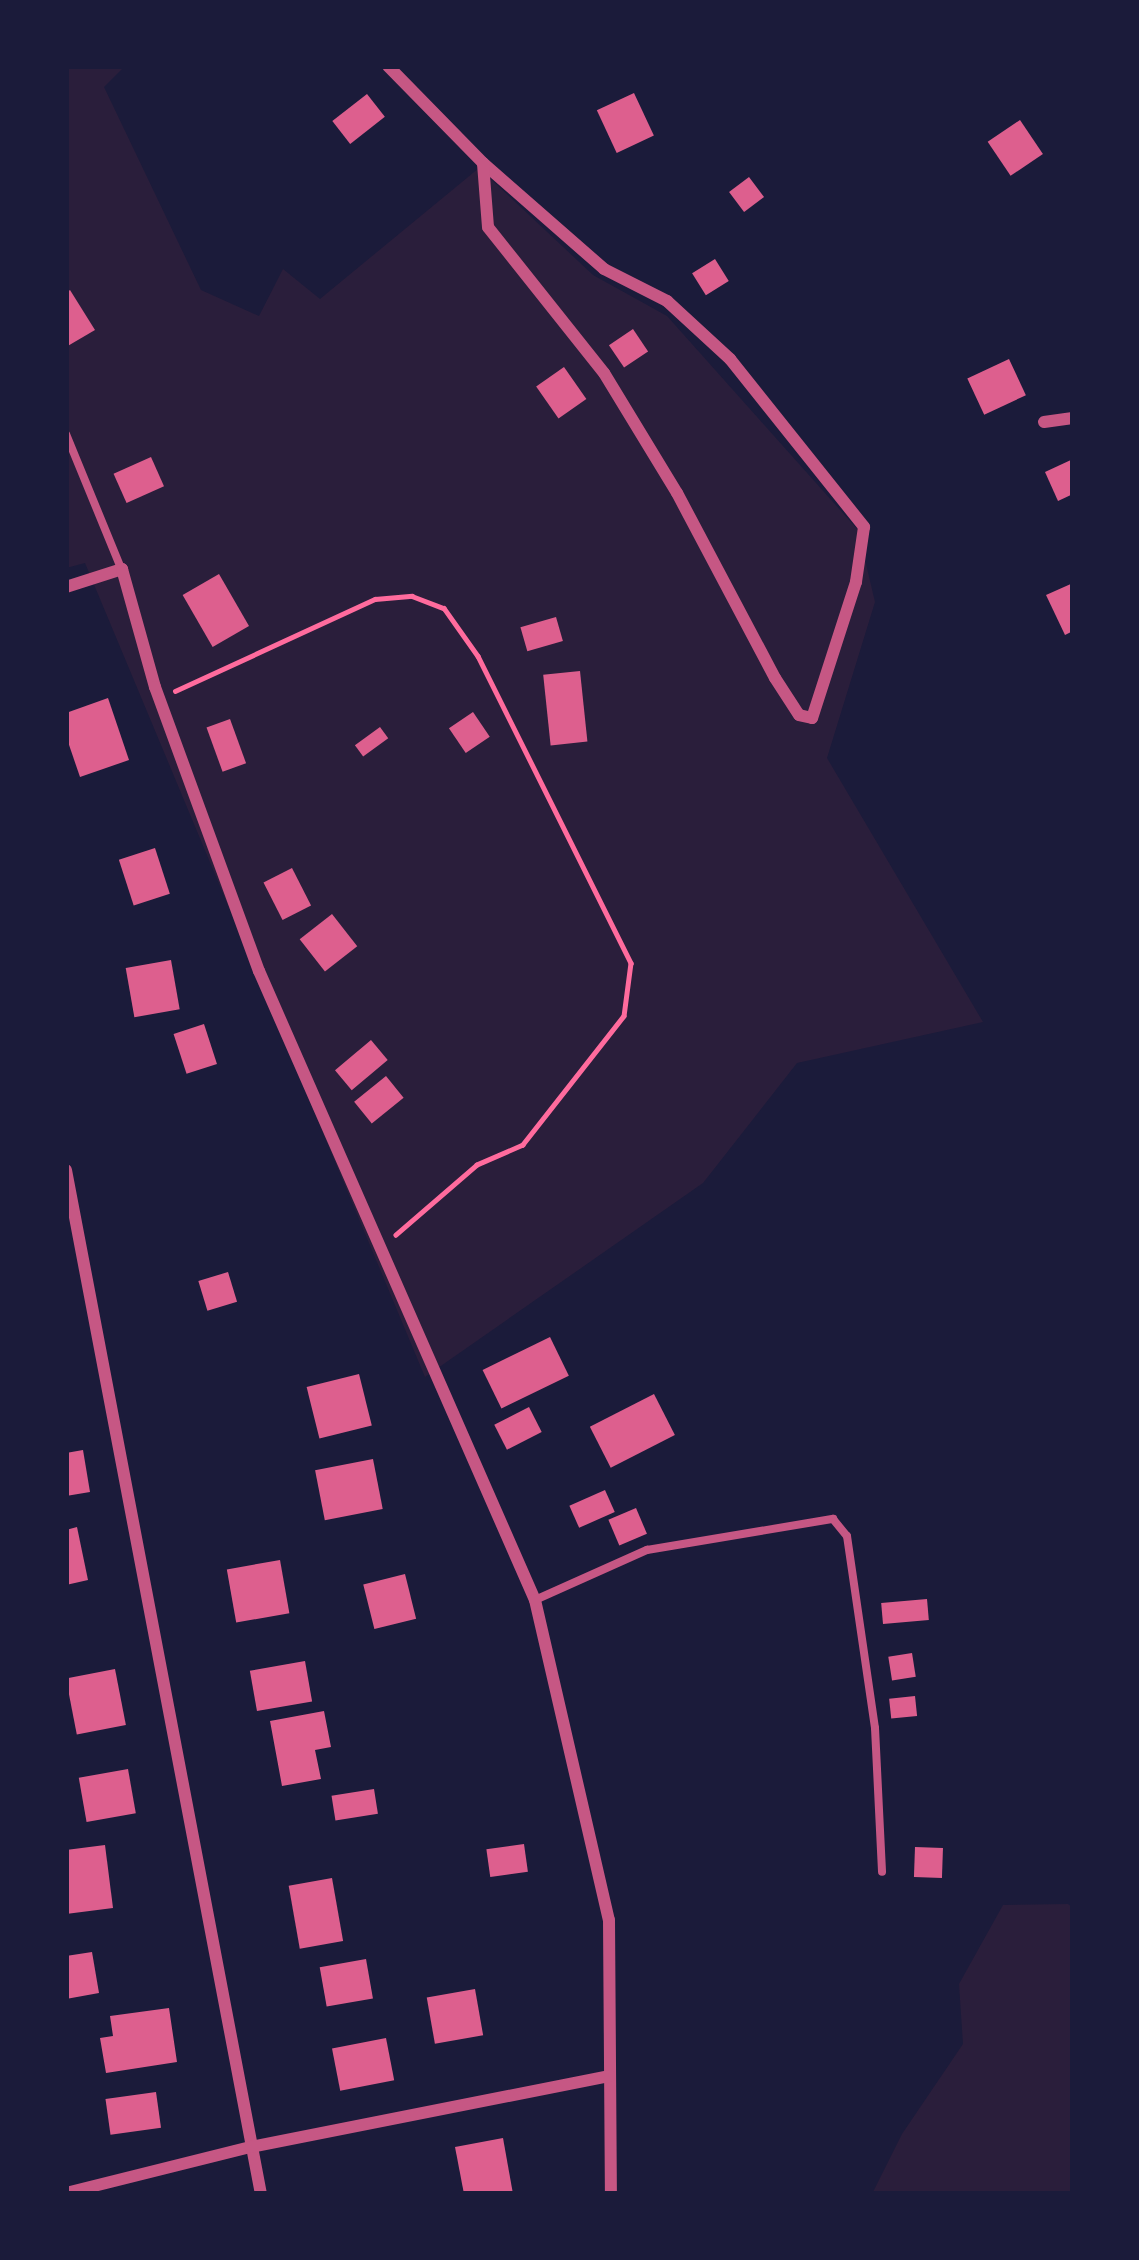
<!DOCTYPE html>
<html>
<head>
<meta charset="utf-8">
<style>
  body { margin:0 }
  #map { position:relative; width:1139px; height:2260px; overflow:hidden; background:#1b1b3a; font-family:"Roboto Condensed",sans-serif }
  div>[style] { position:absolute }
  .green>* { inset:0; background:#2a1e3b }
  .building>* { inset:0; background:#dd5f8e; transform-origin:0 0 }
  .path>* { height:4.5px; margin:-2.25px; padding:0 2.25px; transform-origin:2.25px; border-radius:2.25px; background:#ff6b9d }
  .service>* { height:8px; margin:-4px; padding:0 4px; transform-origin:4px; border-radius:4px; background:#c65784 }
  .minor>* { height:12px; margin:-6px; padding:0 6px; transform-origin:6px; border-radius:6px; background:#c65784 }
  span { translate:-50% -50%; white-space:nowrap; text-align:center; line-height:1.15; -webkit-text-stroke:9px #1b1b3a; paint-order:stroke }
  .frame { position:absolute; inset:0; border:69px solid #1b1b3a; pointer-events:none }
</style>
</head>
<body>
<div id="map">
  <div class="green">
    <div style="clip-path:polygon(66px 66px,125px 66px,104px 87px,201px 290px,259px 316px,283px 269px,320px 299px,479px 168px,593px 275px,667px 316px,858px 530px,875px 602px,827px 758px,983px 1022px,797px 1063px,703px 1183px,425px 1377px,85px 563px,66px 568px)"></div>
    <div style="clip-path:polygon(1068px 1904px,1073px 1908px,1073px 2194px,872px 2194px,902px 2134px,963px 2044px,959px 1984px,1003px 1905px)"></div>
  </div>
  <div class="building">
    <div style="left:634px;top:93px;width:47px;height:41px;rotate:65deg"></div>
    <div style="left:367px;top:94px;width:29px;height:44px;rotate:52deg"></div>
    <div style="left:1020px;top:120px;width:41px;height:39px;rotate:56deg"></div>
    <div style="left:749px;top:177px;width:25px;height:25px;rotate:53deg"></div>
    <div style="left:715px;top:259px;width:26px;height:27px;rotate:58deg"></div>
    <div style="clip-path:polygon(70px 290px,95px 330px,66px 347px,66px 293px)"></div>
    <div style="left:633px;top:329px;width:27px;height:29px;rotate:56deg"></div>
    <div style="left:1009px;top:359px;width:40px;height:46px;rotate:65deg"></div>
    <div style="left:564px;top:367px;width:39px;height:34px;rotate:55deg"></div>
    <div style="left:151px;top:457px;width:32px;height:41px;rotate:66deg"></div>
    <div style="clip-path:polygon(1073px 459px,1073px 494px,1058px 501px,1045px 472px)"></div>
    <div style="left:219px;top:574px;width:60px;height:42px;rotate:60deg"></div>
    <div style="clip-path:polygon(1073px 583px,1073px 631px,1065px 635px,1046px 595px)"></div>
    <div style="left:556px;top:617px;width:25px;height:37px;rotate:74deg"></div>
    <div style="left:580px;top:671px;width:71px;height:37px;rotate:84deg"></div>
    <div style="clip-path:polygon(108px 698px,129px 760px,80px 777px,66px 736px,66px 713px)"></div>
    <div style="left:473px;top:712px;width:30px;height:29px;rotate:56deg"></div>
    <div style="left:230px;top:719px;width:47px;height:25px;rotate:70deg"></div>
    <div style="left:380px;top:727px;width:14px;height:31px;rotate:54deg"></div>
    <div style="left:155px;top:848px;width:48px;height:38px;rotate:72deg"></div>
    <div style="left:292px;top:868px;width:42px;height:32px;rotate:63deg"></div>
    <div style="left:332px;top:914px;width:41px;height:41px;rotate:52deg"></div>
    <div style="left:171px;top:960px;width:50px;height:46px;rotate:80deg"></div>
    <div style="left:204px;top:1024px;width:42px;height:32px;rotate:72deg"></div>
    <div style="left:371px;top:1040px;width:26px;height:47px;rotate:50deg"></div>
    <div style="left:386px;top:1076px;width:28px;height:41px;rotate:51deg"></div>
    <div style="left:228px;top:1272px;width:31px;height:31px;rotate:73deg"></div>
    <div style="left:550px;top:1337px;width:43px;height:75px;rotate:64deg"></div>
    <div style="left:359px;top:1374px;width:53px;height:54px;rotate:76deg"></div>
    <div style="left:654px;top:1394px;width:46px;height:72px;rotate:63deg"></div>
    <div style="left:529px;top:1407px;width:28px;height:39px;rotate:63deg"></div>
    <div style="clip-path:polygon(83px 1450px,90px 1492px,66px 1496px,66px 1453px)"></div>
    <div style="left:373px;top:1459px;width:51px;height:59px;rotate:79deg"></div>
    <div style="left:605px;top:1490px;width:24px;height:39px;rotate:66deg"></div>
    <div style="left:636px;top:1508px;width:28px;height:30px;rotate:67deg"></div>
    <div style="clip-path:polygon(77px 1527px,88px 1580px,66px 1585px,66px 1530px)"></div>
    <div style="left:280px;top:1560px;width:54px;height:54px;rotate:80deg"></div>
    <div style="left:405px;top:1574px;width:46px;height:43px;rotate:76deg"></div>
    <div style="left:927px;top:1599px;width:21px;height:46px;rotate:85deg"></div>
    <div style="left:912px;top:1653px;width:24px;height:24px;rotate:81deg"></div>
    <div style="left:305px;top:1661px;width:41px;height:56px;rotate:80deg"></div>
    <div style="left:115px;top:1669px;width:57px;height:50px;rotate:79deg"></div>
    <div style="left:915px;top:1696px;width:20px;height:26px;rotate:84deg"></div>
    <div style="clip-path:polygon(324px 1711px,331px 1747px,315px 1750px,321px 1779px,282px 1786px,270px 1721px)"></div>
    <div style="left:128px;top:1769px;width:45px;height:50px;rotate:80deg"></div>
    <div style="left:374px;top:1789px;width:25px;height:43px;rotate:81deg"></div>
    <div style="left:524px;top:1844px;width:28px;height:38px;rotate:82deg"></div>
    <div style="clip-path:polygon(105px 1845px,113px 1908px,66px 1914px,66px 1850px)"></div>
    <div style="left:915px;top:1847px;width:28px;height:30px;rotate:2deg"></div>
    <div style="left:332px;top:1878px;width:64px;height:44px;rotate:80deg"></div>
    <div style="clip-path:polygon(92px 1952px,99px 1993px,66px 1999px,66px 1956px)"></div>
    <div style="left:366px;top:1959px;width:40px;height:47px;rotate:80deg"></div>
    <div style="left:475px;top:1989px;width:47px;height:49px;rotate:80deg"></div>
    <div style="clip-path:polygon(169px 2008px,177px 2062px,106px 2073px,100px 2038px,113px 2036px,110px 2016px)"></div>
    <div style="left:386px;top:2038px;width:43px;height:55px;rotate:79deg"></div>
    <div style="left:156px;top:2092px;width:36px;height:51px;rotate:82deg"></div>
    <div style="clip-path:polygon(503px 2138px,513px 2194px,464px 2194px,455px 2147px)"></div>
  </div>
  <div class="path">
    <div style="left:175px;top:691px;width:220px;rotate:-24.7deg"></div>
    <div style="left:375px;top:599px;width:37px;rotate:-5deg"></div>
    <div style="left:412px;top:596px;width:34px;rotate:21deg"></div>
    <div style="left:444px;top:608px;width:59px;rotate:54.7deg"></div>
    <div style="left:478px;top:656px;width:343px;rotate:63.5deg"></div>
    <div style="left:631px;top:963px;width:53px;rotate:97.5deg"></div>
    <div style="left:624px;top:1016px;width:164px;rotate:128.1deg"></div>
    <div style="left:523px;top:1145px;width:50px;rotate:156.5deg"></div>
    <div style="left:477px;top:1165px;width:107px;rotate:139.2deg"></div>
  </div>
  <div class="service">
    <div style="left:66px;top:434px;width:145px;rotate:67.7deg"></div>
    <div style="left:535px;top:1600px;width:123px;rotate:-24.1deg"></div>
    <div style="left:647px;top:1550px;width:189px;rotate:-9.5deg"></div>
    <div style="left:833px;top:1519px;width:22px;rotate:51deg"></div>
    <div style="left:847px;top:1536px;width:194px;rotate:81.7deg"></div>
    <div style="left:875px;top:1728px;width:144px;rotate:87.2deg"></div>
  </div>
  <div class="minor">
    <div style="left:388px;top:66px;width:136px;rotate:45.6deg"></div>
    <div style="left:483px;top:163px;width:161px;rotate:41.2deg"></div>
    <div style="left:604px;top:269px;width:71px;rotate:26.9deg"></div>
    <div style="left:667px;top:301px;width:86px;rotate:42.6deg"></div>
    <div style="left:730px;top:359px;width:215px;rotate:51.4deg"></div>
    <div style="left:864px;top:527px;width:56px;rotate:98.3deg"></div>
    <div style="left:856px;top:582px;width:143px;rotate:107.9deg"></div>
    <div style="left:812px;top:718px;width:13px;rotate:-167deg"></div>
    <div style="left:799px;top:715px;width:44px;rotate:-123deg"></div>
    <div style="left:775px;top:678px;width:209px;rotate:-117.9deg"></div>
    <div style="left:677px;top:493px;width:140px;rotate:-121.3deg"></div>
    <div style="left:604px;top:373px;width:186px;rotate:-128.5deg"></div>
    <div style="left:488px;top:227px;width:64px;rotate:-94.5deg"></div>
    <div style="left:1044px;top:422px;width:29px;rotate:-8deg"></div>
    <div style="left:66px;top:587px;width:59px;rotate:-17.8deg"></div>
    <div style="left:122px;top:569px;width:123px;rotate:74.4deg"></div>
    <div style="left:155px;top:687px;width:302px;rotate:69.9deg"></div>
    <div style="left:259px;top:971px;width:687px;rotate:66.31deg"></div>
    <div style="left:535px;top:1600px;width:328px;rotate:77deg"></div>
    <div style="left:609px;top:1920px;width:274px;rotate:89.6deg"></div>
    <div style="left:66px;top:1170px;width:1042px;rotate:79.22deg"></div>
    <div style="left:66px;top:2193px;width:191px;rotate:-14deg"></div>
    <div style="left:251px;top:2147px;width:366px;rotate:-11.2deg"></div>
  </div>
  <div class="frame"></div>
</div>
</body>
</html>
